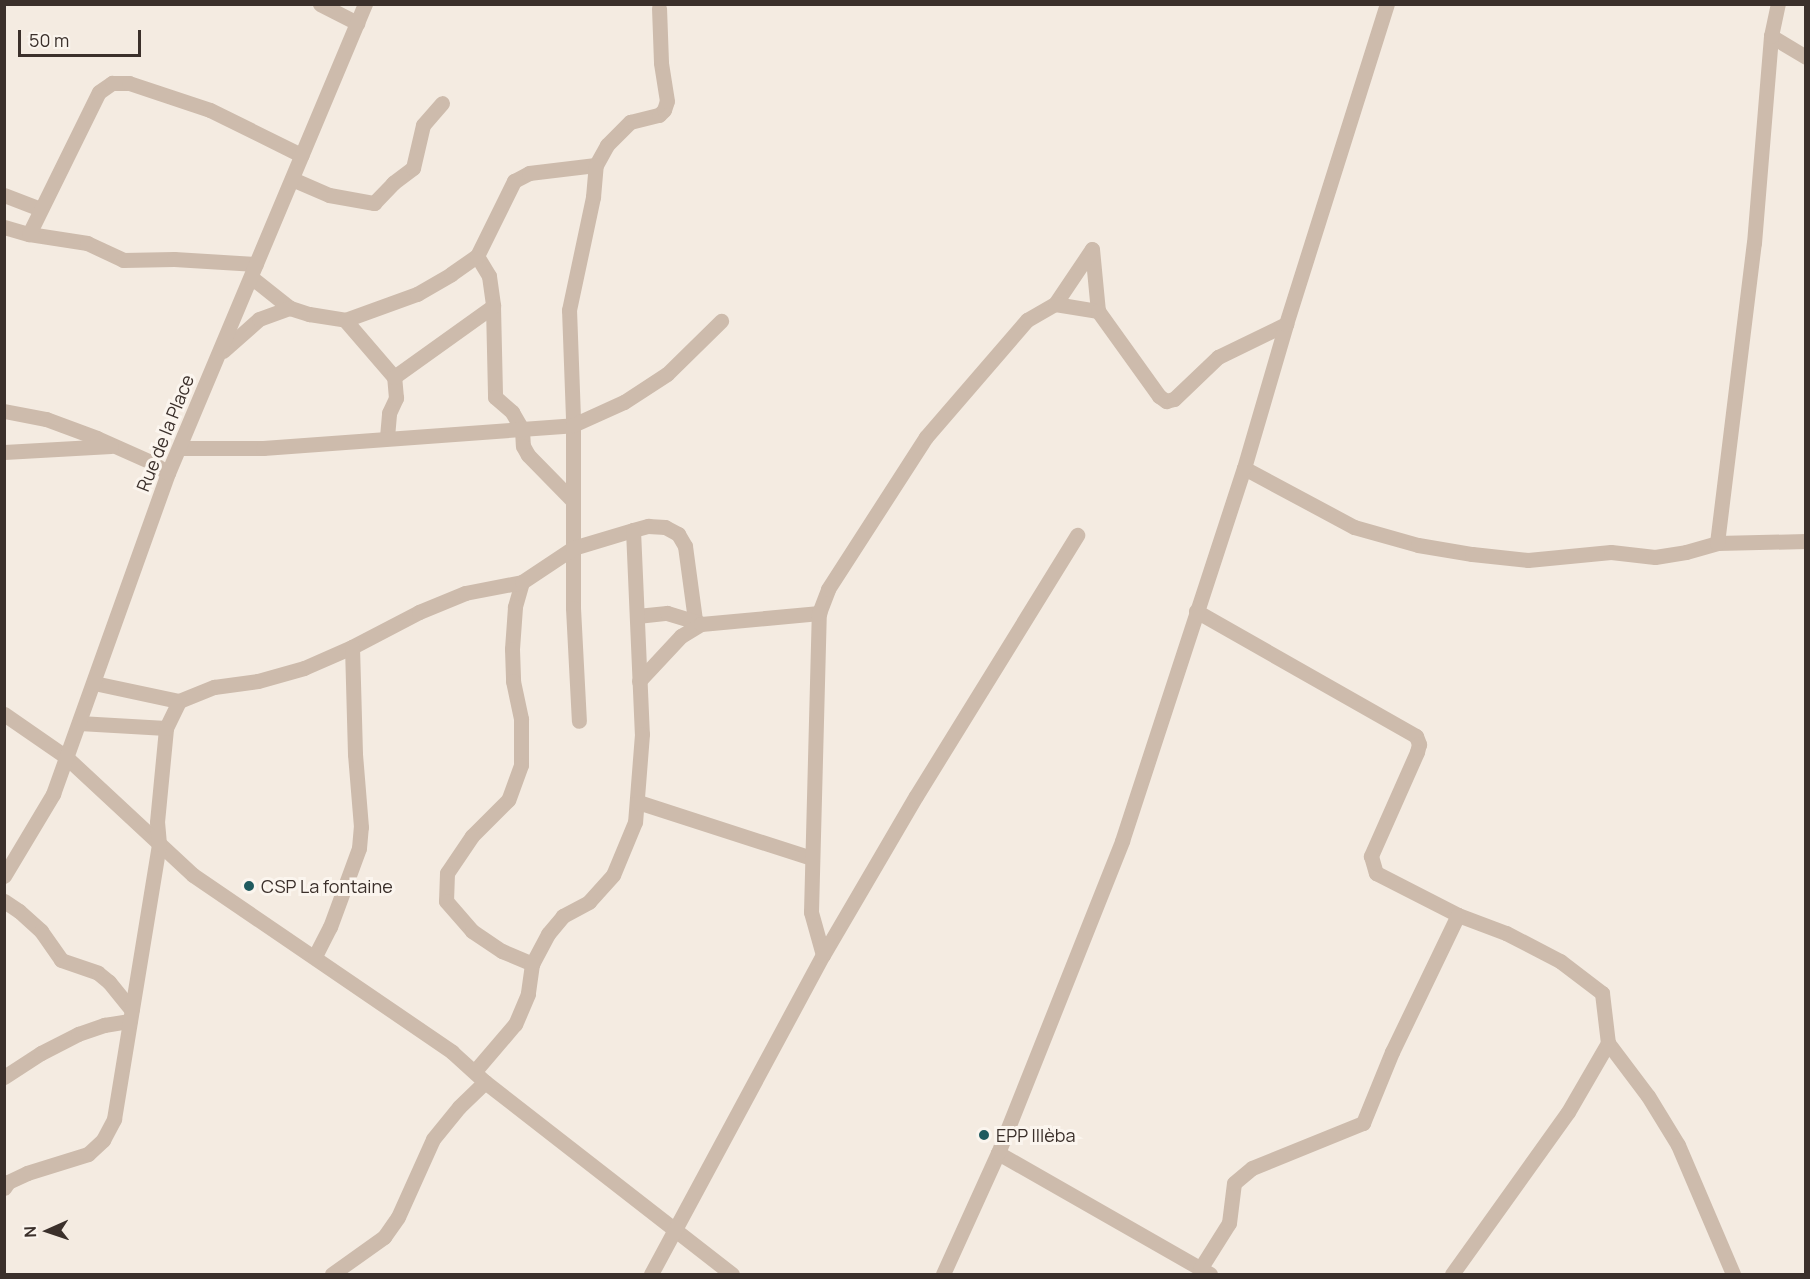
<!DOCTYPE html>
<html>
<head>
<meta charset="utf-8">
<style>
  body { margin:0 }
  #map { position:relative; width:1810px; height:1279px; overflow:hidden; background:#f4ebe1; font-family:Manrope,sans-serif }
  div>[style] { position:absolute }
  .minor>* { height:15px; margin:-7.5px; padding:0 7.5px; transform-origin:7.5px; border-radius:7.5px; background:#cdbbac }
  .tertiary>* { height:15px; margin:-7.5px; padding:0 7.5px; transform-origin:7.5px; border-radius:7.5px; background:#cdbbac }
  .dots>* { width:16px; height:16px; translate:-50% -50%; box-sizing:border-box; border:3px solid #fbf5ee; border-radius:50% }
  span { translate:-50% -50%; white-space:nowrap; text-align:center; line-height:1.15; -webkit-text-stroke:6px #fbf5ee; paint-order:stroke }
  .street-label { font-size:18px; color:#3b302b }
  .poi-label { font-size:18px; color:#3b302b }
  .left { translate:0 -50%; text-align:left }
  .frame { position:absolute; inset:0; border:6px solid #3b302b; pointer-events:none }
  .north { position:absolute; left:18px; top:1201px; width:60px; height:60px; -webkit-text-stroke:4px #fbf5ee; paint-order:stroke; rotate:267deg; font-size:16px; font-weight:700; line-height:24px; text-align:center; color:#3b302b }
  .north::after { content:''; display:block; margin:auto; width:21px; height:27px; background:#3b302b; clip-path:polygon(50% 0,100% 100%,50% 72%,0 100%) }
  .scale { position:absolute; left:18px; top:30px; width:123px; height:27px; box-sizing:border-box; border:3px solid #3b302b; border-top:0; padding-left:8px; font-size:18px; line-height:21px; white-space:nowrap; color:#3b302b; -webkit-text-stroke:4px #fbf5ee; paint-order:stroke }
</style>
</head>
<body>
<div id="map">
  <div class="minor">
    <div style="left:320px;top:4px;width:42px;rotate:27.2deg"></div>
    <div style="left:1771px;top:36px;width:41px;rotate:31deg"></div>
    <div style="left:292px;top:179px;width:40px;rotate:23.4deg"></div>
    <div style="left:329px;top:195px;width:46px;rotate:10.1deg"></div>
    <div style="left:374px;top:203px;width:28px;rotate:-46deg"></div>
    <div style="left:393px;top:183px;width:25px;rotate:-37deg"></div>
    <div style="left:413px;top:168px;width:44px;rotate:-76.9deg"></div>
    <div style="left:423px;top:125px;width:29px;rotate:-49deg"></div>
    <div style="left:4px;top:195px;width:39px;rotate:21deg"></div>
    <div style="left:4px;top:227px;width:26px;rotate:16deg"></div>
    <div style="left:29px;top:234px;width:59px;rotate:8.8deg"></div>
    <div style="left:87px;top:243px;width:40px;rotate:25deg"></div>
    <div style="left:123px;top:260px;width:51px;rotate:-1.1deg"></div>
    <div style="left:174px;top:259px;width:82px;rotate:3.5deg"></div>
    <div style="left:29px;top:234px;width:158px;rotate:-63.8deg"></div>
    <div style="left:99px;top:92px;width:16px;rotate:-35deg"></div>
    <div style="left:112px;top:83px;width:17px"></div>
    <div style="left:129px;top:83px;width:85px;rotate:18.4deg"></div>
    <div style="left:210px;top:110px;width:102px;rotate:26.3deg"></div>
    <div style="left:1092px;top:249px;width:62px;rotate:84.5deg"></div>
    <div style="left:477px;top:256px;width:23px;rotate:59deg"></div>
    <div style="left:489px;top:276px;width:30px;rotate:82deg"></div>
    <div style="left:493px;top:306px;width:91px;rotate:88.7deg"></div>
    <div style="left:495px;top:397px;width:23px;rotate:41deg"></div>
    <div style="left:512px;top:412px;width:20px;rotate:60deg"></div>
    <div style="left:522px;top:429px;width:17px;rotate:87deg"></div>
    <div style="left:523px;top:446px;width:10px;rotate:61deg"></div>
    <div style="left:528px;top:455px;width:63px;rotate:45.6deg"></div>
    <div style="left:251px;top:277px;width:50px;rotate:38.5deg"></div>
    <div style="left:290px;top:308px;width:20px;rotate:18deg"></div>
    <div style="left:309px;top:314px;width:36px;rotate:9deg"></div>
    <div style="left:345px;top:320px;width:77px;rotate:-19.9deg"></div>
    <div style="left:417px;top:294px;width:39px;rotate:-30deg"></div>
    <div style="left:451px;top:274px;width:32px;rotate:-35deg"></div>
    <div style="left:477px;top:256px;width:84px;rotate:-63.7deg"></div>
    <div style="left:514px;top:181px;width:17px;rotate:-28deg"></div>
    <div style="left:529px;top:173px;width:67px;rotate:-6.8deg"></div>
    <div style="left:596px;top:165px;width:23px;rotate:-61deg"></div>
    <div style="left:607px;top:145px;width:33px;rotate:-45deg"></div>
    <div style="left:630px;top:122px;width:30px;rotate:-14deg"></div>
    <div style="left:659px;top:115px;width:7px;rotate:-45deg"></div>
    <div style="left:664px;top:110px;width:9px;rotate:-72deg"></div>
    <div style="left:667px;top:101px;width:39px;rotate:-99deg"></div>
    <div style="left:661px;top:62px;width:54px;rotate:-92.1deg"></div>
    <div style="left:1055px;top:304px;width:66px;rotate:-56.1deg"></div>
    <div style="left:345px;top:320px;width:75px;rotate:49.3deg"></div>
    <div style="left:223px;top:351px;width:48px;rotate:-41.6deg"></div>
    <div style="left:259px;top:319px;width:33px;rotate:-20deg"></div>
    <div style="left:4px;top:411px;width:43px;rotate:10.8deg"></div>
    <div style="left:46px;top:419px;width:54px;rotate:20.4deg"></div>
    <div style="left:97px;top:438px;width:59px;rotate:24deg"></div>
    <div style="left:151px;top:462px;width:20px;rotate:33deg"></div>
    <div style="left:573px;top:418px;width:108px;rotate:-92.1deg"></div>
    <div style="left:569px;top:310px;width:116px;rotate:-78deg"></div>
    <div style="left:593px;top:197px;width:32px;rotate:-85deg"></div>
    <div style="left:573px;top:425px;width:183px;rotate:90deg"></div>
    <div style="left:573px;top:608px;width:113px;rotate:87deg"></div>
    <div style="left:387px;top:437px;width:24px;rotate:-85deg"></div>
    <div style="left:389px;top:413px;width:17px;rotate:-65deg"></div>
    <div style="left:396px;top:398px;width:21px;rotate:-95deg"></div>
    <div style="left:394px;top:377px;width:122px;rotate:-35.6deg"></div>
    <div style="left:180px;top:448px;width:83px"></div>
    <div style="left:263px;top:448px;width:311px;rotate:-4.2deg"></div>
    <div style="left:573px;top:425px;width:56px;rotate:-24.3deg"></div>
    <div style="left:624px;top:402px;width:51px;rotate:-33.1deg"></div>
    <div style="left:667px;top:374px;width:76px;rotate:-44.5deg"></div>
    <div style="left:4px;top:452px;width:107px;rotate:-3.2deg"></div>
    <div style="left:1244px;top:468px;width:125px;rotate:28.2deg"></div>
    <div style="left:1354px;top:527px;width:66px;rotate:15.7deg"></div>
    <div style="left:1418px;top:545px;width:55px;rotate:9.5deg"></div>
    <div style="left:1472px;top:554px;width:56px;rotate:6.1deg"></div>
    <div style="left:1528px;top:560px;width:83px;rotate:-5.5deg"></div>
    <div style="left:1611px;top:552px;width:44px;rotate:6.5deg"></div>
    <div style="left:1655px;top:557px;width:31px;rotate:-9deg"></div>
    <div style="left:1686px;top:552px;width:32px;rotate:-16deg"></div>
    <div style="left:1717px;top:543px;width:89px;rotate:-1.3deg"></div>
    <div style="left:633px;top:530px;width:16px;rotate:-15deg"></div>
    <div style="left:648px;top:526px;width:17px;rotate:3deg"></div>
    <div style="left:665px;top:527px;width:15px;rotate:28deg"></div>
    <div style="left:678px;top:534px;width:14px;rotate:60deg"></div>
    <div style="left:685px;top:546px;width:75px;rotate:82.3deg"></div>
    <div style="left:1717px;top:543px;width:302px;rotate:-83deg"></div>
    <div style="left:1754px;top:243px;width:208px;rotate:-85.3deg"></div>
    <div style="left:1771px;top:36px;width:33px;rotate:-78deg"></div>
    <div style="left:522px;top:582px;width:26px;rotate:106deg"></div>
    <div style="left:515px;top:607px;width:42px;rotate:94.1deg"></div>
    <div style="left:512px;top:649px;width:32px;rotate:88deg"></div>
    <div style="left:513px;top:681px;width:39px;rotate:78deg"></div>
    <div style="left:521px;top:719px;width:46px;rotate:90deg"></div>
    <div style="left:521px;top:765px;width:37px;rotate:110deg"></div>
    <div style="left:508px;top:800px;width:51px;rotate:135deg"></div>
    <div style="left:472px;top:836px;width:45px;rotate:124deg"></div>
    <div style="left:447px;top:873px;width:28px;rotate:92deg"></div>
    <div style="left:446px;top:901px;width:40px;rotate:49deg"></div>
    <div style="left:472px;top:931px;width:36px;rotate:34deg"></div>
    <div style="left:502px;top:951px;width:33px;rotate:23deg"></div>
    <div style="left:1196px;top:611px;width:253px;rotate:29.6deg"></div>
    <div style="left:1416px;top:736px;width:9px;rotate:69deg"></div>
    <div style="left:1419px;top:744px;width:8px;rotate:104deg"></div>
    <div style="left:1417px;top:752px;width:114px;rotate:113.9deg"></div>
    <div style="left:1371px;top:856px;width:18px;rotate:74deg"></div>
    <div style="left:1376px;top:873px;width:92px;rotate:27.1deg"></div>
    <div style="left:1458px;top:915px;width:51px;rotate:20.6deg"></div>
    <div style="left:1506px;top:933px;width:61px;rotate:27.4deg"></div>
    <div style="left:1560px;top:961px;width:53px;rotate:37.3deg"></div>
    <div style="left:1602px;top:993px;width:50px;rotate:83.2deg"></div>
    <div style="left:1608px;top:1043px;width:66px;rotate:53deg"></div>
    <div style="left:1648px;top:1096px;width:57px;rotate:58.5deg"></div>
    <div style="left:1678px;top:1145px;width:140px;rotate:66.9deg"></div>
    <div style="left:637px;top:616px;width:30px;rotate:-6deg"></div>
    <div style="left:667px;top:613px;width:34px;rotate:17deg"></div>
    <div style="left:639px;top:681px;width:62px;rotate:-47deg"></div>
    <div style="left:681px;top:636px;width:23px;rotate:-31deg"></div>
    <div style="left:701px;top:624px;width:119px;rotate:-5.3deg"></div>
    <div style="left:94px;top:683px;width:87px;rotate:12deg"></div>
    <div style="left:179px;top:701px;width:38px;rotate:-22deg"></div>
    <div style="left:214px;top:687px;width:44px;rotate:-7.8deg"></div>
    <div style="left:258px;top:681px;width:48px;rotate:-15.8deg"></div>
    <div style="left:304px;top:668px;width:52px;rotate:-23.6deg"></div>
    <div style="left:352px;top:647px;width:76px;rotate:-27.6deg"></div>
    <div style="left:419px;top:612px;width:50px;rotate:-22.4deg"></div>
    <div style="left:465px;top:593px;width:58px;rotate:-10.9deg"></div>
    <div style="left:522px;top:582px;width:61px;rotate:-33.7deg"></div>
    <div style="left:573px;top:548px;width:63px;rotate:-16.7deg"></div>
    <div style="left:633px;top:530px;width:204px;rotate:87.5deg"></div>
    <div style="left:642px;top:734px;width:88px;rotate:94.5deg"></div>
    <div style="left:635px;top:822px;width:57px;rotate:112.5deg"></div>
    <div style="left:613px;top:875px;width:36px;rotate:132deg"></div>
    <div style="left:589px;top:902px;width:30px;rotate:152deg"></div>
    <div style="left:563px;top:916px;width:23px;rotate:130deg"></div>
    <div style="left:548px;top:934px;width:34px;rotate:118deg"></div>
    <div style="left:532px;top:964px;width:30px;rotate:98deg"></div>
    <div style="left:528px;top:994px;width:33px;rotate:113deg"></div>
    <div style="left:515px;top:1024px;width:62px;rotate:130.4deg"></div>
    <div style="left:4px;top:714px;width:75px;rotate:34.7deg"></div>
    <div style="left:66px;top:757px;width:173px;rotate:42.9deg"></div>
    <div style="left:193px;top:875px;width:314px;rotate:34.3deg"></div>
    <div style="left:452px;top:1052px;width:45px;rotate:42.3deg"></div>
    <div style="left:485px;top:1082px;width:313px;rotate:37.9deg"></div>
    <div style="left:79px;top:723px;width:87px;rotate:3.3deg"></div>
    <div style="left:638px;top:802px;width:182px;rotate:17.9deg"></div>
    <div style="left:4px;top:876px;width:96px;rotate:-59.1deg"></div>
    <div style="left:53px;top:794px;width:341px;rotate:-70.3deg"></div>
    <div style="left:168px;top:473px;width:509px;rotate:-67.22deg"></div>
    <div style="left:4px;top:901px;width:18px;rotate:34deg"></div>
    <div style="left:19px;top:911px;width:30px;rotate:42deg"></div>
    <div style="left:41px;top:931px;width:35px;rotate:55deg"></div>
    <div style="left:61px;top:960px;width:39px;rotate:19deg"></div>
    <div style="left:98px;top:973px;width:14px;rotate:39deg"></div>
    <div style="left:109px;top:982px;width:36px;rotate:51deg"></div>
    <div style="left:823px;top:955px;width:45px;rotate:-105.6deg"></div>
    <div style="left:811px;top:912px;width:299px;rotate:-88.5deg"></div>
    <div style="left:819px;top:613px;width:26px;rotate:-69deg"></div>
    <div style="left:828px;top:589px;width:181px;rotate:-57.2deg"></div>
    <div style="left:926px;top:437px;width:155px;rotate:-49.2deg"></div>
    <div style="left:1027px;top:320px;width:32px;rotate:-30deg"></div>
    <div style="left:1055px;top:304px;width:44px;rotate:9.2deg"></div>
    <div style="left:1098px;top:311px;width:105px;rotate:54.3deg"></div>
    <div style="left:1159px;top:396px;width:9px;rotate:36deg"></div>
    <div style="left:1166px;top:401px;width:8px;rotate:-14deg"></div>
    <div style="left:1174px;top:399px;width:61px;rotate:-43.7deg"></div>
    <div style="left:1218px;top:357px;width:76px;rotate:-25.9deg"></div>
    <div style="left:315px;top:956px;width:33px;rotate:-63deg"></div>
    <div style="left:330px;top:927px;width:84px;rotate:-69.8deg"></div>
    <div style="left:359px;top:848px;width:21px;rotate:-85deg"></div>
    <div style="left:361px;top:827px;width:73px;rotate:-94.7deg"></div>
    <div style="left:355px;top:754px;width:107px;rotate:-91.6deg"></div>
    <div style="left:4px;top:1077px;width:44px;rotate:-33deg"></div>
    <div style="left:41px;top:1053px;width:42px;rotate:-27.2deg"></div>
    <div style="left:78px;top:1034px;width:28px;rotate:-19deg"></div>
    <div style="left:104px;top:1025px;width:26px;rotate:-9deg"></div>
    <div style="left:998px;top:1153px;width:244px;rotate:29.7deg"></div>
    <div style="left:4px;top:1188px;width:7px;rotate:-56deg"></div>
    <div style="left:8px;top:1182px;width:21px;rotate:-25deg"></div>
    <div style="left:27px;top:1173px;width:64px;rotate:-17.3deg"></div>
    <div style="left:88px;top:1154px;width:21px;rotate:-43deg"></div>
    <div style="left:103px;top:1140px;width:24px;rotate:-62deg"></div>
    <div style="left:114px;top:1119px;width:279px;rotate:-80.7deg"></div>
    <div style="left:159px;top:844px;width:22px;rotate:-95deg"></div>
    <div style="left:157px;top:822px;width:94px;rotate:-84.5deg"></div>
    <div style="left:166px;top:728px;width:30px;rotate:-64deg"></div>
    <div style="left:1200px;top:1269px;width:54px;rotate:-57.8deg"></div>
    <div style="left:1229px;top:1223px;width:40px;rotate:-82.9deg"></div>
    <div style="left:1234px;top:1183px;width:23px;rotate:-40deg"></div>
    <div style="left:1252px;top:1168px;width:120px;rotate:-22.1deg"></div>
    <div style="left:1363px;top:1123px;width:77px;rotate:-67.8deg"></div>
    <div style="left:1392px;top:1052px;width:152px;rotate:-64.3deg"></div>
    <div style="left:332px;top:1274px;width:64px;rotate:-35.4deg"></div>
    <div style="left:384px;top:1237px;width:24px;rotate:-55deg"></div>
    <div style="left:398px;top:1217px;width:85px;rotate:-65.8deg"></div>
    <div style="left:433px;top:1139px;width:41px;rotate:-50.9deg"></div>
    <div style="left:459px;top:1107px;width:36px;rotate:-44deg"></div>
    <div style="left:651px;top:1274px;width:362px;rotate:-61.7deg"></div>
    <div style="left:823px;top:955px;width:184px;rotate:-59.7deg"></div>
    <div style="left:916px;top:796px;width:307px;rotate:-58.3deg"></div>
    <div style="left:1452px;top:1274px;width:199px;rotate:-54.4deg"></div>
    <div style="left:1568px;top:1112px;width:80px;rotate:-59.9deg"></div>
  </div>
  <div class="tertiary">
    <div style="left:943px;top:1274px;width:133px;rotate:-65.6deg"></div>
    <div style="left:998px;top:1153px;width:336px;rotate:-68.3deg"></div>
    <div style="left:1122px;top:841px;width:392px;rotate:-71.9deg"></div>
    <div style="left:1244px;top:468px;width:150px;rotate:-73.7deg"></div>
    <div style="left:1286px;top:324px;width:336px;rotate:-72.5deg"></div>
  </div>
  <div class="dots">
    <div style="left:249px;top:886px;background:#1f5a5e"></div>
    <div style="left:984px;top:1135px;background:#1f5a5e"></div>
  </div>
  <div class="street-label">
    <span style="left:165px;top:433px;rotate:-68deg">Rue de la Place</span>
  </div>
  <div class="poi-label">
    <span class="left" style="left:261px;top:886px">CSP La fontaine</span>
    <span class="left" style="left:996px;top:1135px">EPP Illèba</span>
  </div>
  <div class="frame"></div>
  <div class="north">N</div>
  <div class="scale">50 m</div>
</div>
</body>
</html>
